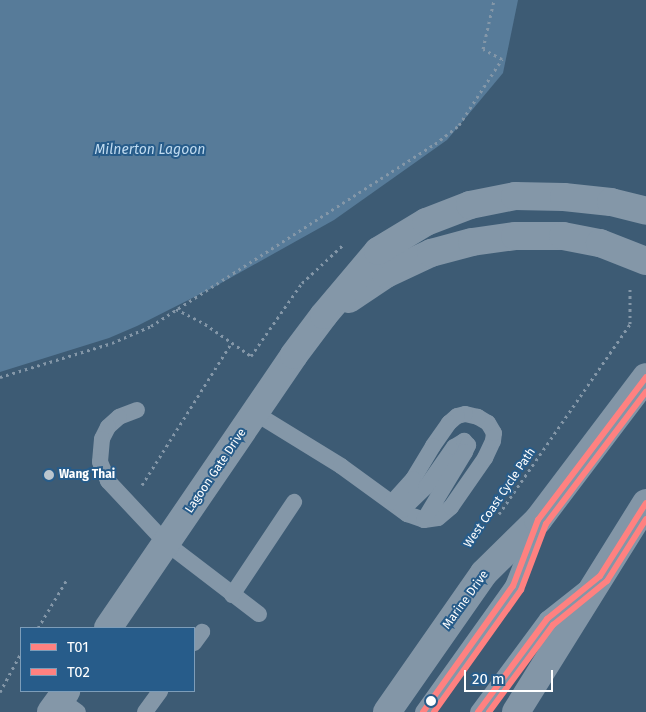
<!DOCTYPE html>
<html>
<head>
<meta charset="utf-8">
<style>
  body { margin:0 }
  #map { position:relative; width:646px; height:712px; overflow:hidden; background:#3d5b74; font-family:"Fira Sans",sans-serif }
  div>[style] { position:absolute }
  .water>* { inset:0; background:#577b99 }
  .path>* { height:3px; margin-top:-1.5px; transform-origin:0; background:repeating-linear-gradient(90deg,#8497a8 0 2.5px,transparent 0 6.5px) }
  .service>* { height:16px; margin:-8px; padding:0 8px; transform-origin:8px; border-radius:8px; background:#8497a8 }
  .minor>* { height:28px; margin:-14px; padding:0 14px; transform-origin:14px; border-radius:14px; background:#8497a8 }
  .primary>* { height:28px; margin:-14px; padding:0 14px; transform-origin:14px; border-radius:14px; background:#8396a7 }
  .bus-1>* { height:6px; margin:-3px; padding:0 3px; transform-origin:3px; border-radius:3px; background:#ff8180 }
  .bus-2>* { height:6px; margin:-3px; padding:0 3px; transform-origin:3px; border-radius:3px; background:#ff8180 }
  .dots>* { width:14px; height:14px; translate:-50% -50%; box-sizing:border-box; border:2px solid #275c8a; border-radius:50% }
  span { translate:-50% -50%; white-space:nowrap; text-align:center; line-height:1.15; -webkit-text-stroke:4px #275c8a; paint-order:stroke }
  .street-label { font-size:12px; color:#fff }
  .poi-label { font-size:12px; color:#fff; font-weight:700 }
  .left { translate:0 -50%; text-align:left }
  .water-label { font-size:14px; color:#c0dbf0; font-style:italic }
  .legend { position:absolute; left:20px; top:627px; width:175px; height:65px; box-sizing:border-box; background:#275c8a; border:1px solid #7d9db9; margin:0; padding:6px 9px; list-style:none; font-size:15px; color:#fff }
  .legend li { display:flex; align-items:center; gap:10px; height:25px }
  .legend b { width:25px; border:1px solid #7d9db9 }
  .scale { position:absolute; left:464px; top:670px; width:89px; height:22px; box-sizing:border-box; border:2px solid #fff; border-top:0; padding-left:6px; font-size:15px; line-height:18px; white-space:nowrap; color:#fff; -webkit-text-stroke:4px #275c8a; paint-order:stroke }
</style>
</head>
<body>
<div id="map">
  <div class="water">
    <div style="clip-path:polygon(0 0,518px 0,503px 73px,447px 140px,334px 220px,214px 287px,137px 326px,109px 338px,0 372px)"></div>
  </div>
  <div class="path">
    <div style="left:176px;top:309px;width:33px;rotate:27deg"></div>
    <div style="left:205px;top:324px;width:56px;rotate:34.8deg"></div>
    <div style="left:251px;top:356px;width:89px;rotate:-55.1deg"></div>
    <div style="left:302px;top:283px;width:57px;rotate:-42.9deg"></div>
    <div style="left:0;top:377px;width:117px;rotate:-16.9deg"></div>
    <div style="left:112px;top:343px;width:43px;rotate:-23.6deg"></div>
    <div style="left:151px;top:326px;width:337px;rotate:-32.7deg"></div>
    <div style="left:435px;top:144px;width:31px;rotate:-38deg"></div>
    <div style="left:459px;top:125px;width:79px;rotate:-56.9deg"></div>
    <div style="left:502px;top:59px;width:21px;rotate:-152deg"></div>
    <div style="left:483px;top:49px;width:50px;rotate:-77.3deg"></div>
    <div style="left:142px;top:485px;width:169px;rotate:-57.8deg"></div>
    <div style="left:499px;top:514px;width:231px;rotate:-55.4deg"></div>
    <div style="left:630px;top:324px;width:38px;rotate:-90deg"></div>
    <div style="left:38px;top:628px;width:55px;rotate:-59.2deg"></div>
    <div style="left:0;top:692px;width:44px;rotate:-61.7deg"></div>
  </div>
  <div class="service">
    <div style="left:137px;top:410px;width:19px;rotate:159deg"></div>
    <div style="left:119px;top:417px;width:15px;rotate:138deg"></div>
    <div style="left:108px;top:427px;width:13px;rotate:117deg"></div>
    <div style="left:102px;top:439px;width:23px;rotate:95deg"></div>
    <div style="left:100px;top:462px;width:21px;rotate:67deg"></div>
    <div style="left:108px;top:481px;width:85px;rotate:46.9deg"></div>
    <div style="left:166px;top:543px;width:117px;rotate:37.4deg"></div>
    <div style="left:255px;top:413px;width:101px;rotate:31.6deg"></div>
    <div style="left:341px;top:466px;width:82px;rotate:36deg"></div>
    <div style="left:407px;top:514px;width:18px;rotate:19deg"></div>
    <div style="left:424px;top:520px;width:14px;rotate:-8deg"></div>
    <div style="left:438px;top:518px;width:17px;rotate:-40deg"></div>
    <div style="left:451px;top:507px;width:60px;rotate:-55.2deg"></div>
    <div style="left:485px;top:458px;width:19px;rotate:-65deg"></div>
    <div style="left:493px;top:441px;width:8px;rotate:-83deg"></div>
    <div style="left:494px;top:433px;width:12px;rotate:-121deg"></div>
    <div style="left:488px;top:423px;width:12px;rotate:-149deg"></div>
    <div style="left:478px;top:417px;width:13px;rotate:-167deg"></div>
    <div style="left:465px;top:414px;width:8px;rotate:166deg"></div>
    <div style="left:457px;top:416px;width:11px;rotate:139deg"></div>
    <div style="left:449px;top:423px;width:28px;rotate:125deg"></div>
    <div style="left:433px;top:446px;width:39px;rotate:121deg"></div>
    <div style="left:413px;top:479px;width:31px;rotate:132deg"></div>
    <div style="left:402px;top:510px;width:33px;rotate:-44deg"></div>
    <div style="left:426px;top:487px;width:49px;rotate:-55deg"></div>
    <div style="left:454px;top:447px;width:12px;rotate:-31deg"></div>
    <div style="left:464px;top:441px;width:6px;rotate:45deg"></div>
    <div style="left:468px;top:445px;width:8px;rotate:113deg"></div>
    <div style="left:465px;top:452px;width:79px;rotate:121.1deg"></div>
    <div style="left:232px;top:595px;width:112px;rotate:-56.3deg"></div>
    <div style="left:194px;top:643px;width:14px;rotate:-54deg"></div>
    <div style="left:60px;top:699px;width:22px;rotate:36deg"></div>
    <div style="left:145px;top:712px;width:26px;rotate:-54deg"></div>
    <div style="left:423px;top:712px;width:155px;rotate:-54.5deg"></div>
    <div style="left:513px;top:586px;width:60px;rotate:-68.6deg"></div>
    <div style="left:478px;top:712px;width:116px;rotate:-53.4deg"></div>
    <div style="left:547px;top:619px;width:48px;rotate:-38.3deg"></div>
  </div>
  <div class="minor">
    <div style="left:349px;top:299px;width:45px;rotate:-34deg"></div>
    <div style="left:386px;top:274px;width:50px;rotate:-25deg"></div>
    <div style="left:431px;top:253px;width:42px;rotate:-15deg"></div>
    <div style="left:472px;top:242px;width:43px;rotate:-7.9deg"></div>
    <div style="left:515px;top:236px;width:48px"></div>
    <div style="left:563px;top:236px;width:38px;rotate:11deg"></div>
    <div style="left:600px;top:243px;width:49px;rotate:21.4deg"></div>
    <div style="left:108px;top:628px;width:330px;rotate:-55.7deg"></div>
    <div style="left:294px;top:355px;width:50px;rotate:-53.1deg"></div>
    <div style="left:324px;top:315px;width:84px;rotate:-49.8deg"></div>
    <div style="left:378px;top:251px;width:56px;rotate:-31.1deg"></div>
    <div style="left:426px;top:222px;width:47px;rotate:-21.1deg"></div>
    <div style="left:470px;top:205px;width:46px;rotate:-11.3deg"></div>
    <div style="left:515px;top:196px;width:49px;rotate:1.2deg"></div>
    <div style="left:564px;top:197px;width:47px;rotate:6.1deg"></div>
    <div style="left:611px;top:202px;width:36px;rotate:14deg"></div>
    <div style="left:51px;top:712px;width:26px;rotate:-54deg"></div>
  </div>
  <div class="primary">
    <div style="left:387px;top:712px;width:169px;rotate:-55.1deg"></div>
    <div style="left:484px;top:573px;width:76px;rotate:-44.5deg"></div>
    <div style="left:538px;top:520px;width:179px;rotate:-52.9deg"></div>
    <div style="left:516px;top:712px;width:246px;rotate:-58.1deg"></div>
  </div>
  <div class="bus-1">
    <div style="left:423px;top:712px;width:155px;rotate:-54.5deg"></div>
    <div style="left:513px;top:586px;width:71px;rotate:-69.3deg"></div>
    <div style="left:538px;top:520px;width:179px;rotate:-52.9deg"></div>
    <div style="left:478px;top:712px;width:116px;rotate:-53.4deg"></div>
    <div style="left:547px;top:619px;width:68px;rotate:-39.1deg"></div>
    <div style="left:600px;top:576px;width:86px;rotate:-57.8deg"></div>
  </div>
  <div class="bus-2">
    <div style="left:434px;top:712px;width:150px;rotate:-54.5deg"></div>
    <div style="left:521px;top:590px;width:71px;rotate:-69.3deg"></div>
    <div style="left:546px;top:524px;width:166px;rotate:-52.9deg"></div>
    <div style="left:489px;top:712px;width:108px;rotate:-53.7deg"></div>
    <div style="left:553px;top:625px;width:70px;rotate:-39.2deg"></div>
    <div style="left:607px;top:581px;width:73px;rotate:-57.8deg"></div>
  </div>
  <div class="dots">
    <div style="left:49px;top:475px;background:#bbc6ce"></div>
    <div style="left:431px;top:701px;background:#fff"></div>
  </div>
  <div class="street-label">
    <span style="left:216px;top:471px;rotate:-56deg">Lagoon Gate Drive</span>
    <span style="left:500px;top:498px;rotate:-56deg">West Coast Cycle Path</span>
    <span style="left:466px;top:600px;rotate:-54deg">Marine Drive</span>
  </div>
  <div class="poi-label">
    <span class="left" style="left:59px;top:475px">Wang Thai</span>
  </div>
  <div class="water-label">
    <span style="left:150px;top:150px">Milnerton Lagoon</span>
  </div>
  <ul class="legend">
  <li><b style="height:6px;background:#ff8180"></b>T01</li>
  <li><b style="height:6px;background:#ff8180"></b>T02</li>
  </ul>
  <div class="scale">20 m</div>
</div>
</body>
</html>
